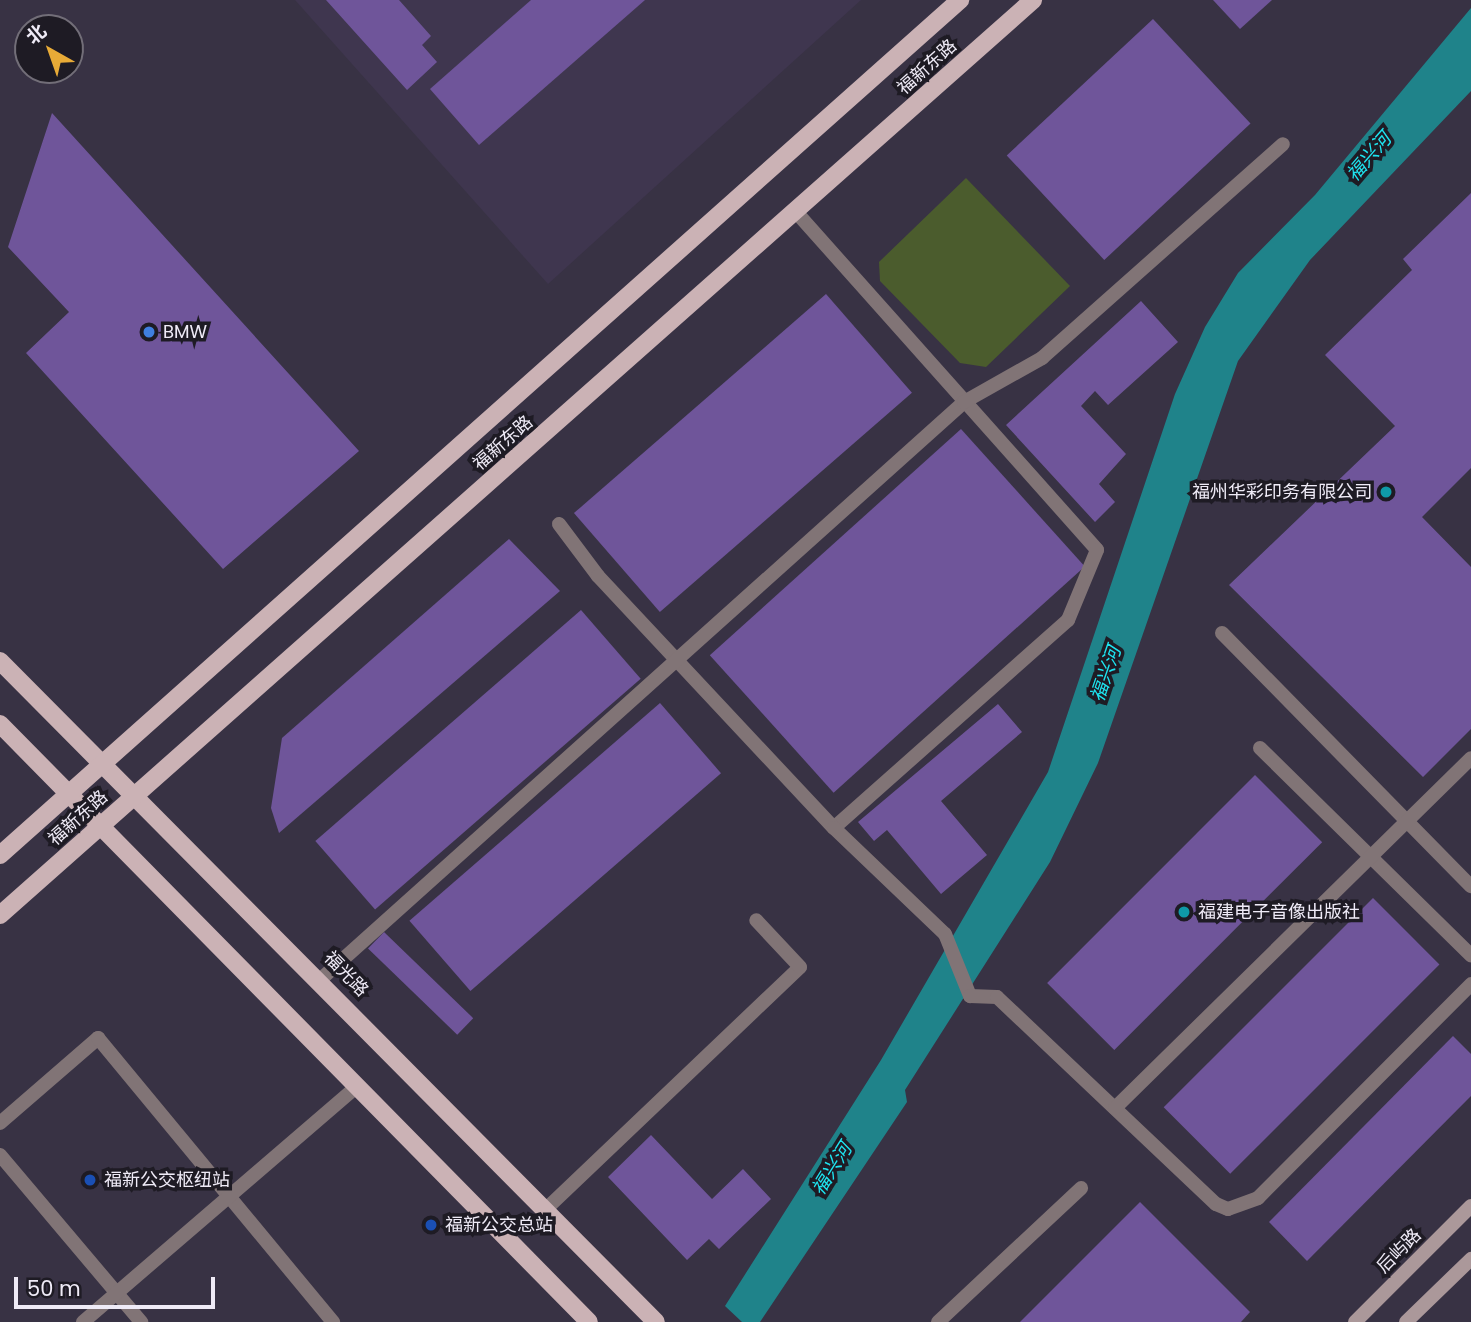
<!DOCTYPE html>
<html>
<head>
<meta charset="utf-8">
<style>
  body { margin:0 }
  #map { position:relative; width:1471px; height:1322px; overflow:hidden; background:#383244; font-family:Poppins,"Noto Sans SC",sans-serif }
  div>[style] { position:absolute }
  .built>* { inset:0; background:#3f364f }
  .green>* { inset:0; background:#4b5c2d }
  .water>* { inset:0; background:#1f838a }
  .building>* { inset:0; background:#6f559a; transform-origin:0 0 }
  .lane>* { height:14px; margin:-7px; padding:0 7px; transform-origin:7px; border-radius:7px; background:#817476 }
  .secondary>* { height:14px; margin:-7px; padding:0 7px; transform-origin:7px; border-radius:7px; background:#ab989a }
  .primary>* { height:18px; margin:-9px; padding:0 9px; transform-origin:9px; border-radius:9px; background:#cbb2b5 }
  .dots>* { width:19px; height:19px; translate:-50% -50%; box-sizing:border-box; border:4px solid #1e1b24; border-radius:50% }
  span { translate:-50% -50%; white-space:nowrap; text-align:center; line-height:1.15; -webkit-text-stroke:7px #1e1b24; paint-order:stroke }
  .street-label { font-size:18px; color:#efebf7 }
  .poi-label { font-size:18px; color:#efebf7 }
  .left { translate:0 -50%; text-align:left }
  .right { translate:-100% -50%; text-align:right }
  .water-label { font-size:19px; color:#1ee4f0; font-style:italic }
  .north { position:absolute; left:14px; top:14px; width:70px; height:70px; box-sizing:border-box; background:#1e1b24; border:2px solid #726e78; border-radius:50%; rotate:320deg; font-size:19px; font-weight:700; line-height:28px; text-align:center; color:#efebf7 }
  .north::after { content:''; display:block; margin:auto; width:24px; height:32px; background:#e8ab37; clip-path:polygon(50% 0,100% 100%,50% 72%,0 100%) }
  .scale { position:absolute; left:14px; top:1277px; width:201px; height:32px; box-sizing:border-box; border:4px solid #efebf7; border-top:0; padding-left:9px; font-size:21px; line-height:24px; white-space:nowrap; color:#efebf7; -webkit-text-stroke:5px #1e1b24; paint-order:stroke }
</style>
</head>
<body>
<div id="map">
  <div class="built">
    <div style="clip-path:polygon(295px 0,861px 0,548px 284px)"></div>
  </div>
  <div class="green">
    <div style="clip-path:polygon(966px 178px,1070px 286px,986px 367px,960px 363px,880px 281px,879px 262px)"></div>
  </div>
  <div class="water">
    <div style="clip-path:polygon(1471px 8px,1471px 91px,1310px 260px,1238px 361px,1098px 763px,1050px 862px,905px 1090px,907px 1102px,760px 1322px,742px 1322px,725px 1306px,881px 1060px,1048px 772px,1175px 394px,1205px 327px,1238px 273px,1315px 195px)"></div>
  </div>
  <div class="building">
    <div style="clip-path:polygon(326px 0,399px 0,431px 36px,422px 45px,437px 62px,407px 90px)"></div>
    <div style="clip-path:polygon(531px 0,645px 0,479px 145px,430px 89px)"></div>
    <div style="clip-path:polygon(1213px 0,1272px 0,1240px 29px)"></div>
    <div style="left:1153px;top:19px;width:143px;height:200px;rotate:47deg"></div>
    <div style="clip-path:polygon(52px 113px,359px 451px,223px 569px,26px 353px,69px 312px,8px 247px)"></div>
    <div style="clip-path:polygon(1471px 193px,1471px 468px,1422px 517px,1471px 567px,1471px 729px,1423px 777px,1229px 585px,1395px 426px,1325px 355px,1412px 270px,1403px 259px)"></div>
    <div style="left:826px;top:294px;width:131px;height:334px;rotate:49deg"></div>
    <div style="clip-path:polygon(1141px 301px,1178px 342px,1108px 405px,1095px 391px,1081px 406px,1126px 454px,1099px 484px,1115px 502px,1095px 522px,1006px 425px)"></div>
    <div style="left:961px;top:429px;width:185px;height:338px;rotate:48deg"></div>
    <div style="clip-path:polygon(509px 539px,560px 591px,279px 833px,271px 808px,282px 738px)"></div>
    <div style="left:581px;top:610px;width:91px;height:352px;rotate:49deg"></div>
    <div style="left:660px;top:703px;width:93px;height:332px;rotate:49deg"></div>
    <div style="clip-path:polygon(998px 704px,1022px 732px,941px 801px,987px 855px,941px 894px,887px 830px,874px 841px,858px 822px)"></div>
    <div style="left:1255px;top:775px;width:95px;height:294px;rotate:45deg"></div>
    <div style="left:1373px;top:898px;width:94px;height:296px;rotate:45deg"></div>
    <div style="left:384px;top:932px;width:124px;height:23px;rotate:44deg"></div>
    <div style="clip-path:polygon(1453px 1036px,1471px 1054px,1471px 1096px,1307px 1261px,1269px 1222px)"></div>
    <div style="clip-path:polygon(651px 1135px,712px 1199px,743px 1169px,771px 1199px,719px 1249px,709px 1239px,687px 1260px,608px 1177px)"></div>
    <div style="clip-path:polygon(1140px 1202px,1250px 1312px,1241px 1322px,1020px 1322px)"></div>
  </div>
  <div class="lane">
    <div style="left:797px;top:213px;width:451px;rotate:48.3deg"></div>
    <div style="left:1097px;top:550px;width:76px;rotate:112.5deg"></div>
    <div style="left:1068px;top:620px;width:313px;rotate:138.4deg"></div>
    <div style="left:559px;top:524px;width:65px;rotate:53.1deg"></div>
    <div style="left:598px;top:576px;width:345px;rotate:46.9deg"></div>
    <div style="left:834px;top:828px;width:153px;rotate:43.7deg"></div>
    <div style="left:945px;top:934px;width:67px;rotate:68deg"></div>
    <div style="left:970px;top:996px;width:27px;rotate:2deg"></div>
    <div style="left:997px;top:997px;width:301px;rotate:43.4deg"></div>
    <div style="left:1216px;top:1204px;width:13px;rotate:23deg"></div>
    <div style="left:1228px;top:1209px;width:32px;rotate:-20deg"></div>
    <div style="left:1258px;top:1198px;width:302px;rotate:-45.1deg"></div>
    <div style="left:1222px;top:633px;width:355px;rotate:45.5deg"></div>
    <div style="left:1260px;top:748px;width:296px;rotate:44.5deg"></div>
    <div style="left:321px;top:979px;width:864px;rotate:-41.9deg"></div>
    <div style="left:964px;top:402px;width:90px;rotate:-29.4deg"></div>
    <div style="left:1042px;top:358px;width:322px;rotate:-41.6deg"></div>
    <div style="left:1115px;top:1108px;width:499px;rotate:-44.5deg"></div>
    <div style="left:0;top:1123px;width:130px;rotate:-40.9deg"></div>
    <div style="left:98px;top:1038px;width:369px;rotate:50.4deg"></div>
    <div style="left:0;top:1155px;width:219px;rotate:49.8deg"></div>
    <div style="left:545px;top:1210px;width:352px;rotate:-43.6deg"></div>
    <div style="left:800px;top:967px;width:64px;rotate:-133.1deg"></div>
    <div style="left:83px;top:1322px;width:360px;rotate:-40.7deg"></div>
    <div style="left:938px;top:1322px;width:196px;rotate:-43.1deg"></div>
  </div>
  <div class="secondary">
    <div style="left:1355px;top:1322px;width:164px;rotate:-45deg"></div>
    <div style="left:1406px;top:1322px;width:91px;rotate:-44.1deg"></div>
  </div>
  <div class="primary">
    <div style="left:0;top:661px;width:931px;rotate:45.22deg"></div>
    <div style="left:0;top:724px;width:839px;rotate:45.43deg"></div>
    <div style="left:0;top:855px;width:1286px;rotate:-41.69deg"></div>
    <div style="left:0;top:915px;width:1380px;rotate:-41.53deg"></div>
  </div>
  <div class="dots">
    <div style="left:149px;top:332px;background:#3f7fe0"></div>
    <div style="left:1386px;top:492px;background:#0f9aa8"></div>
    <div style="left:1184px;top:912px;background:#0f9aa8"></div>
    <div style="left:90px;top:1180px;background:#1a4fb4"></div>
    <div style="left:431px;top:1225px;background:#1a4fb4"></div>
  </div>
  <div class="street-label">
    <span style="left:927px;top:67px;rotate:-42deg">福新东路</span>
    <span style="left:503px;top:443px;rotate:-41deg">福新东路</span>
    <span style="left:78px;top:818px;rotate:-42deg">福新东路</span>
    <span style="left:346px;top:974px;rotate:46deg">福光路</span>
    <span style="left:1399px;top:1251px;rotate:-45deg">后屿路</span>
  </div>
  <div class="poi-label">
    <span class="left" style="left:163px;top:332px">BMW</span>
    <span class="right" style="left:1372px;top:492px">福州华彩印务有限公司</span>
    <span class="left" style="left:1198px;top:912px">福建电子音像出版社</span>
    <span class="left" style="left:104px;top:1180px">福新公交枢纽站</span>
    <span class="left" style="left:445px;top:1225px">福新公交总站</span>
  </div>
  <div class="water-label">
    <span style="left:1369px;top:157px;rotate:-49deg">福兴河</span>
    <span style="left:1106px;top:674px;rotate:-71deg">福兴河</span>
    <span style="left:832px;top:1169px;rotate:-58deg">福兴河</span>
  </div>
  <div class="north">北</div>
  <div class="scale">50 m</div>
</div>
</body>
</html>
